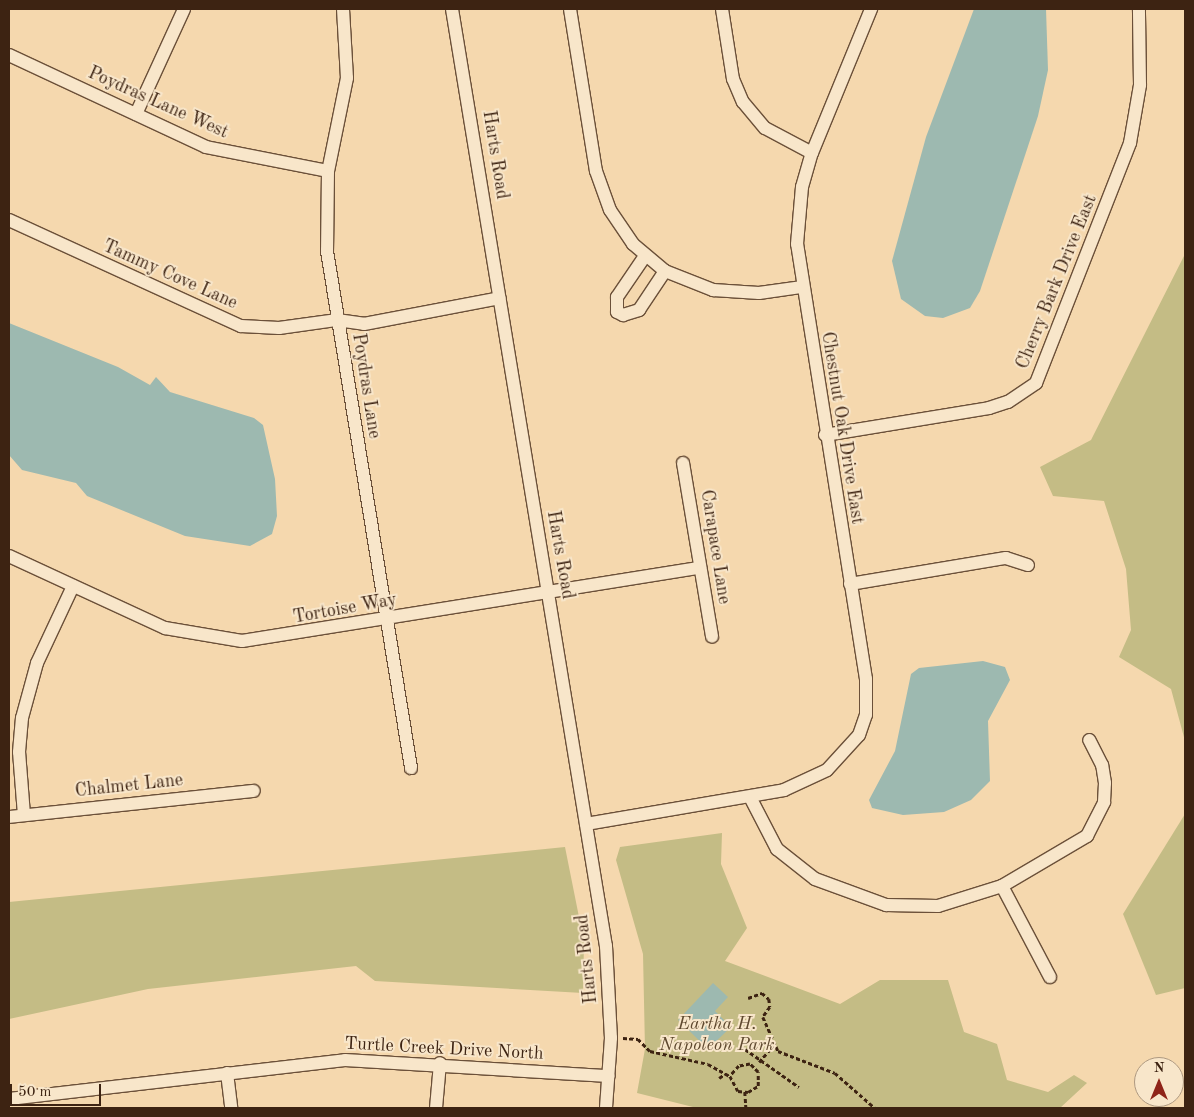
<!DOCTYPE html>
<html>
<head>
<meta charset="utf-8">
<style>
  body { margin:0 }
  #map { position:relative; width:1194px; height:1117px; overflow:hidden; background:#f5d8ae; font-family:"Old Standard TT",serif }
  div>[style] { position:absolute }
  .green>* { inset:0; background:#c4bc85 }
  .water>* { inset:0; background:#9db9b0 }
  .path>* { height:2.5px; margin-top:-1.25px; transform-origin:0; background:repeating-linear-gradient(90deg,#3d2312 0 4px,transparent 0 6.5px) }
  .roads { filter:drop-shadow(1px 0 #6b5039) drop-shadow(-1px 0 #6b5039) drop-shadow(0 1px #6b5039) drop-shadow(0 -1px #6b5039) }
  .minor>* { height:12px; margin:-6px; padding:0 6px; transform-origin:6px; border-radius:6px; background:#f8e6ca }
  span { translate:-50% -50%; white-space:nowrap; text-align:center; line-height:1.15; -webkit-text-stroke:4px #f8e6ca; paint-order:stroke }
  .street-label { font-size:18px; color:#3d2312 }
  .park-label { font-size:18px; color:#5f492f; font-style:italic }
  .frame { position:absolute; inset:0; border:10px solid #3d2312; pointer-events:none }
  .north { position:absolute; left:1134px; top:1057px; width:50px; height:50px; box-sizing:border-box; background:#f8e6ca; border:1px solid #ad9880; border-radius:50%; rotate:0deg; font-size:14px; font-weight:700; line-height:20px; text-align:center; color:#3d2312 }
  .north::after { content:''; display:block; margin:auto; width:18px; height:22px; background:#8f2418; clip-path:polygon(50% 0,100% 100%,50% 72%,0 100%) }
  .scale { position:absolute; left:10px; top:1084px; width:91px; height:22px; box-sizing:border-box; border:2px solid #3d2312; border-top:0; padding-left:6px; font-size:15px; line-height:18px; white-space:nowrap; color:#3d2312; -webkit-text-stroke:4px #f8e6ca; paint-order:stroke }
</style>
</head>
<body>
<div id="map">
  <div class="green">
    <div style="clip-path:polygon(1185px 254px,1185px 741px,1171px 689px,1119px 657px,1131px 630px,1126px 569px,1104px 501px,1053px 496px,1040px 467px,1091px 440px)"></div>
    <div style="clip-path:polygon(1185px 814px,1185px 988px,1156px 995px,1123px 914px)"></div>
    <div style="clip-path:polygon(722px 833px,721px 864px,747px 928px,725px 961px,840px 1004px,880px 980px,948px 980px,964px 1032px,997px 1044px,1007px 1080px,1048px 1092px,1074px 1075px,1087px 1083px,1060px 1108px,697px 1108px,637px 1093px,645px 1049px,643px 954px,616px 860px,620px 847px)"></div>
    <div style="clip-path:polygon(565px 847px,584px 942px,583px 993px,375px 981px,356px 966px,148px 989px,9px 1019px,9px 902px)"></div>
  </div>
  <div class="water">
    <div style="clip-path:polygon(974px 9px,1046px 9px,1048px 70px,1038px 116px,980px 291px,970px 308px,943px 318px,925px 316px,901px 299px,892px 261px,926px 137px)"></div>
    <div style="clip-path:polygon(9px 323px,118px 367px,150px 385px,156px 377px,170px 392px,254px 418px,263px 425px,275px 479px,277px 516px,272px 534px,250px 546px,185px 536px,87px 496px,76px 483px,22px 470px,9px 455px)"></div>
    <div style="clip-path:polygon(983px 661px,1005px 667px,1010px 680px,988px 721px,990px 781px,971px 800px,944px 812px,903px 815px,872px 808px,869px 800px,895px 751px,911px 674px,919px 668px)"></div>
    <div style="clip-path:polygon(713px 983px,728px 997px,715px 1011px,731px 1027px,708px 1049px,678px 1020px)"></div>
  </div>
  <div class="path">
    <div style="left:748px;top:998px;width:15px;rotate:-20deg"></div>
    <div style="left:762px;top:993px;width:9px;rotate:41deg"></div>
    <div style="left:769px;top:999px;width:8px;rotate:83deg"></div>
    <div style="left:770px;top:1007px;width:12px;rotate:125deg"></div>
    <div style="left:763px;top:1017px;width:37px;rotate:66deg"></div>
    <div style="left:778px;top:1051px;width:61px;rotate:21.1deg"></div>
    <div style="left:835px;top:1073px;width:53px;rotate:41.2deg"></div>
    <div style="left:623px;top:1038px;width:15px;rotate:4deg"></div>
    <div style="left:638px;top:1039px;width:17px;rotate:45deg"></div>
    <div style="left:650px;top:1051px;width:59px;rotate:12.6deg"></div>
    <div style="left:708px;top:1064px;width:25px;rotate:29deg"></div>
    <div style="left:730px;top:1076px;width:17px;rotate:62deg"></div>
    <div style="left:738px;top:1091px;width:10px;rotate:6deg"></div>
    <div style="left:748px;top:1092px;width:12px;rotate:-31deg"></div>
    <div style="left:758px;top:1086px;width:14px;rotate:-90deg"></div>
    <div style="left:758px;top:1072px;width:11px;rotate:-135deg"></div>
    <div style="left:750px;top:1064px;width:11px;rotate:170deg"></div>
    <div style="left:739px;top:1066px;width:13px;rotate:132deg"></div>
    <div style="left:745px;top:1049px;width:66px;rotate:35.1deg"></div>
    <div style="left:759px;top:1062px;width:21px;rotate:-49deg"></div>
    <div style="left:719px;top:1078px;width:7px;rotate:-34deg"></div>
    <div style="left:745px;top:1092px;width:16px;rotate:86deg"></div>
  </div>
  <div class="roads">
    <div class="minor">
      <div style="left:343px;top:9px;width:69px;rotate:86.7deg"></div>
      <div style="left:347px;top:78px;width:95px;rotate:101.5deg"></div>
      <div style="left:328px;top:171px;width:80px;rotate:90.7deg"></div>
      <div style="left:327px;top:251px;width:524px;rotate:80.77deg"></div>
      <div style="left:452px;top:9px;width:950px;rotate:80.67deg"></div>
      <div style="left:606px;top:946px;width:92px;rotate:86.9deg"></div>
      <div style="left:611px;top:1038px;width:70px;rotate:94.1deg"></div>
      <div style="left:570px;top:9px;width:164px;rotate:80.9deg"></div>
      <div style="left:596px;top:171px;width:41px;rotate:70.3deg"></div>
      <div style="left:610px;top:210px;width:41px;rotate:55.9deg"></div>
      <div style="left:633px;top:244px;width:42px;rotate:40.2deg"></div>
      <div style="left:665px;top:271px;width:52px;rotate:21.6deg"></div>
      <div style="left:713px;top:290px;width:46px;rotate:3.7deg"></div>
      <div style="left:759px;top:293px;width:42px;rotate:-8.1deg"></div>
      <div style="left:722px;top:9px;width:71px;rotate:81.1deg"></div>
      <div style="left:733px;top:79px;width:25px;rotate:67deg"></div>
      <div style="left:743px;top:102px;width:34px;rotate:50deg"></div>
      <div style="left:765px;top:128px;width:53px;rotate:28deg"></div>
      <div style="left:9px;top:55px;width:217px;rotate:25deg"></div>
      <div style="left:206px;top:147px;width:124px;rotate:11.1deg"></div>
      <div style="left:136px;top:114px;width:115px;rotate:-65.4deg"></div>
      <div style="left:9px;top:220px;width:255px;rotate:24.6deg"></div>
      <div style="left:241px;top:326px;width:38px;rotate:3deg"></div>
      <div style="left:279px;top:328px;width:59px;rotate:-7.9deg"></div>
      <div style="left:337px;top:320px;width:27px;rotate:8deg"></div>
      <div style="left:364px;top:324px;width:138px;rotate:-10.8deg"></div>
      <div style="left:645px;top:256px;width:50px;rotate:124.3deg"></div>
      <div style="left:617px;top:297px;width:15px;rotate:90deg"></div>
      <div style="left:617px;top:312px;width:7px;rotate:27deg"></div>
      <div style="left:623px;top:315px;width:17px;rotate:-17deg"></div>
      <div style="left:639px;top:310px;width:47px;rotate:-56.3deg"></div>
      <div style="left:825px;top:435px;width:166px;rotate:-9.3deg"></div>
      <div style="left:989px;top:408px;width:20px;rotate:-18deg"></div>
      <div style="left:1008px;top:402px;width:34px;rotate:-34deg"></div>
      <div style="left:1036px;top:383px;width:258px;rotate:-68.6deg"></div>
      <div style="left:1130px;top:143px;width:59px;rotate:-80.2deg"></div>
      <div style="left:1140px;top:85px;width:76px;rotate:-90.8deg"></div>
      <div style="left:683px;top:463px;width:176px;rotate:80.5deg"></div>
      <div style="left:9px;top:556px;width:172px;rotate:24.8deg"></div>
      <div style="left:165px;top:628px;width:78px;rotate:9.6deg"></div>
      <div style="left:242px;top:641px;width:464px;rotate:-9.1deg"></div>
      <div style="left:850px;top:584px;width:158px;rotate:-9.5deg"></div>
      <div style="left:1006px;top:558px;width:23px;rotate:18deg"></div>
      <div style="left:750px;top:797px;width:59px;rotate:62.6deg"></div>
      <div style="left:777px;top:849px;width:48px;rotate:38.3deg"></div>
      <div style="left:815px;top:879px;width:76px;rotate:20.1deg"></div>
      <div style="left:886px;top:905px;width:52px;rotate:1.1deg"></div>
      <div style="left:938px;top:906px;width:67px;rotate:-17.4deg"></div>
      <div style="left:1002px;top:886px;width:99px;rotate:-30.5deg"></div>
      <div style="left:1087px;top:836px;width:38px;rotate:-63deg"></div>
      <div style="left:1104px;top:802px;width:19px;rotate:-87deg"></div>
      <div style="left:1105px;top:783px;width:18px;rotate:-99deg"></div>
      <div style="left:1102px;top:765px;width:28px;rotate:-117deg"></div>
      <div style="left:24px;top:815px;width:63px;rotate:-94.5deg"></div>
      <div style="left:19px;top:752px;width:34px;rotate:-85deg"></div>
      <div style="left:22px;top:718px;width:57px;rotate:-74.7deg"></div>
      <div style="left:37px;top:663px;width:85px;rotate:-64.9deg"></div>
      <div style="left:9px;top:817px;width:246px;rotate:-6.1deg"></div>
      <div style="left:586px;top:824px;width:201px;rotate:-9.7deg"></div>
      <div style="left:784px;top:790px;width:47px;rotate:-24.9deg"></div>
      <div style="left:827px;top:770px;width:47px;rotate:-47.6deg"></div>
      <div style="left:859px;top:735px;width:21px;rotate:-71deg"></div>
      <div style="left:866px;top:715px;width:36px;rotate:-90deg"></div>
      <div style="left:866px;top:679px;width:440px;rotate:-99deg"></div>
      <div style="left:797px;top:244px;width:57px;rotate:-85deg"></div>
      <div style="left:802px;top:187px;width:35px;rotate:-74deg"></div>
      <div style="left:812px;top:153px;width:156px;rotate:-67.7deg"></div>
      <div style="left:1002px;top:886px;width:103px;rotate:62.2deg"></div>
      <div style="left:227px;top:1073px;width:35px;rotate:83deg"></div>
      <div style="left:9px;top:1099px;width:338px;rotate:-6.6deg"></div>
      <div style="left:345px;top:1060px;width:264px;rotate:3.5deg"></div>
      <div style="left:436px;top:1108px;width:45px;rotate:-84.9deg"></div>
    </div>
  </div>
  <div class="street-label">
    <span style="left:158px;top:103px;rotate:24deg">Poydras Lane West</span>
    <span style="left:495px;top:155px;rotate:81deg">Harts Road</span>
    <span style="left:170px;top:275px;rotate:24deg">Tammy Cove Lane</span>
    <span style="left:1057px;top:282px;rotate:-68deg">Cherry Bark Drive East</span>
    <span style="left:366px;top:386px;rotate:81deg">Poydras Lane</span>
    <span style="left:842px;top:428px;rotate:81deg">Chestnut Oak Drive East</span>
    <span style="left:715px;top:547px;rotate:81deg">Carapace Lane</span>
    <span style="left:560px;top:555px;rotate:80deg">Harts Road</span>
    <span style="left:345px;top:609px;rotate:-10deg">Tortoise Way</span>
    <span style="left:129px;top:786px;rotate:-6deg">Chalmet Lane</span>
    <span style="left:587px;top:959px;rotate:-96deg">Harts Road</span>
    <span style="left:444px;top:1049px;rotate:3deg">Turtle Creek Drive North</span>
  </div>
  <div class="park-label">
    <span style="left:717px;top:1035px">Eartha H.<br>Napoleon Park</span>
  </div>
  <div class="frame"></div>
  <div class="north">N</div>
  <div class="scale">50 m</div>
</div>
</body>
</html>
